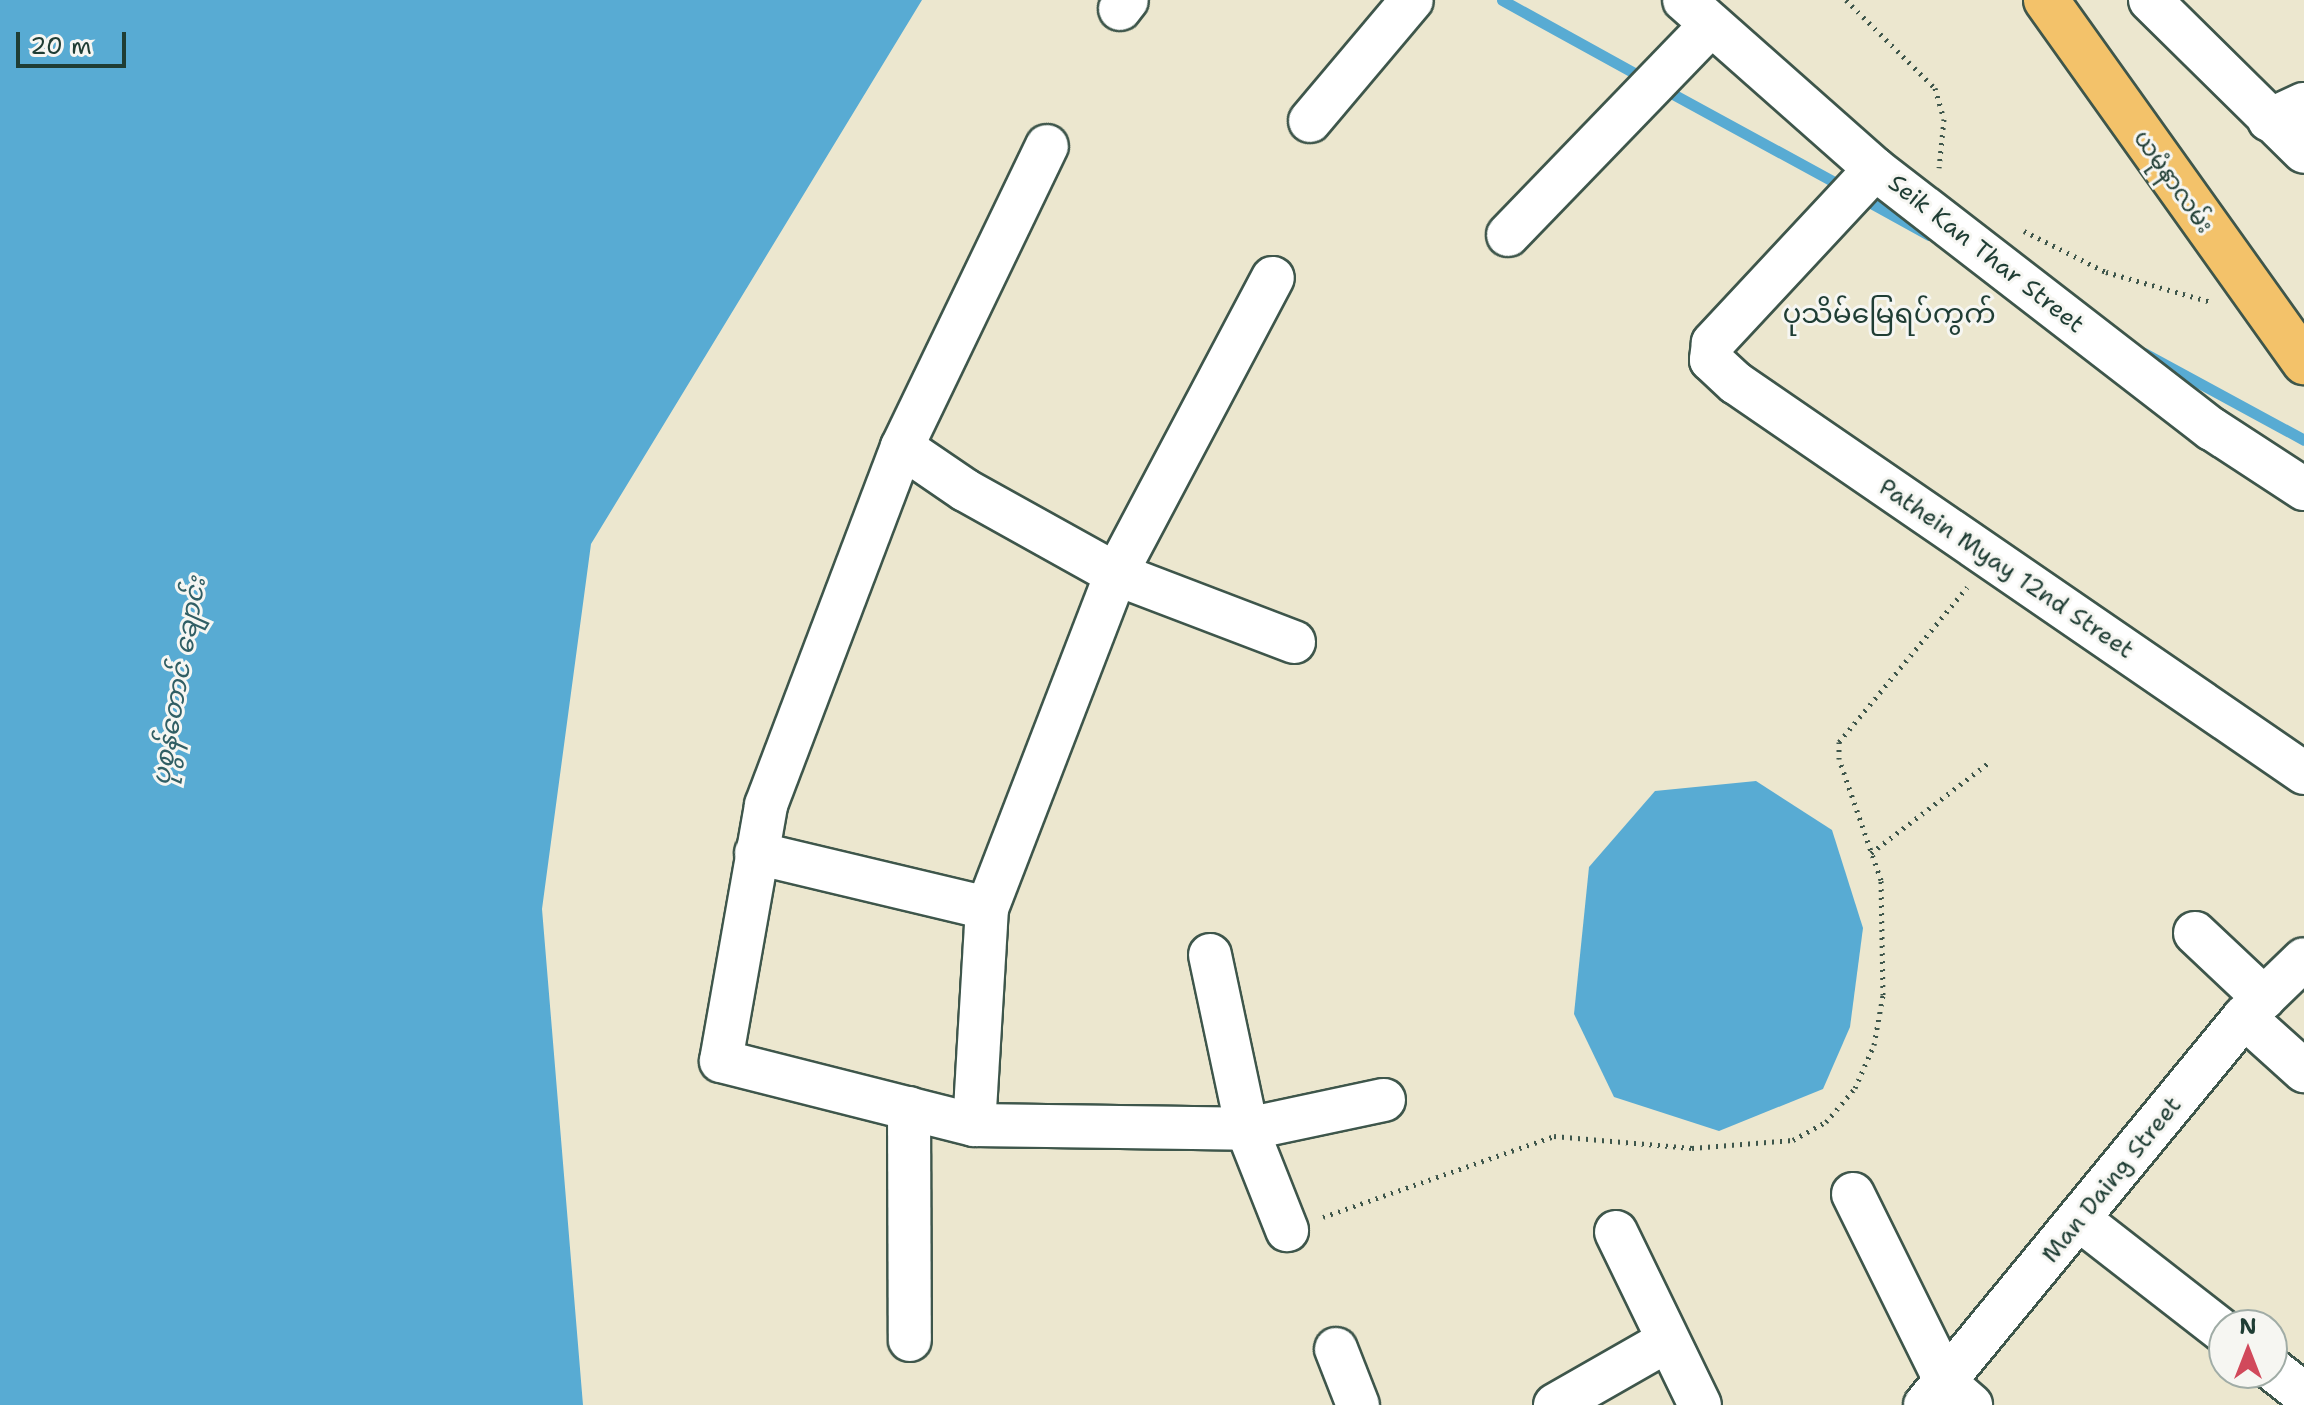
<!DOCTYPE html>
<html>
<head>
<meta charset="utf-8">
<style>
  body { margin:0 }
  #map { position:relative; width:2304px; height:1405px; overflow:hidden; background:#ece7cf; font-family:"Shantell Sans","Noto Sans Myanmar",sans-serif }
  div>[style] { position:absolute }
  .water>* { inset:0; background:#58abd3 }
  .stream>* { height:11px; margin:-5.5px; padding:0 5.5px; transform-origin:5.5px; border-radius:5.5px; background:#58abd3 }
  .path>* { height:5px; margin-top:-2.5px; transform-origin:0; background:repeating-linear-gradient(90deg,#3e564b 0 2px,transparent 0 8px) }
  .roads { filter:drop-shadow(2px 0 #3e564b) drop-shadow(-2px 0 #3e564b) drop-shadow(0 2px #3e564b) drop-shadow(0 -2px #3e564b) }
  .minor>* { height:42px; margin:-21px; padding:0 21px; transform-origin:21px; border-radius:21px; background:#fff }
  .major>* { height:44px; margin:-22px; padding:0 22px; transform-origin:22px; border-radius:22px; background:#f3c26a }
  span { translate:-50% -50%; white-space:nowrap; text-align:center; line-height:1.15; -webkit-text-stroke:6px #f6f6f2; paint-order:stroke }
  .street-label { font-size:24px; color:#1f3d34 }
  .water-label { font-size:26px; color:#305e64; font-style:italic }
  .quarter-label { font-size:28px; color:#1f3d34 }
  .north { position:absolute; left:2208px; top:1309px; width:80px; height:80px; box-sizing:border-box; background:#f6f6f2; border:2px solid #a0aca6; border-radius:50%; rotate:0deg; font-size:22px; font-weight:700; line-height:32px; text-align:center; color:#1f3d34 }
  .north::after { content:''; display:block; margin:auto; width:28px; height:36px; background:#d1495b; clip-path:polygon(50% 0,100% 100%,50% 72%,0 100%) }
  .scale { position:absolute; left:16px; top:32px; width:110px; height:36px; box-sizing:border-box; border:4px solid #1f3d34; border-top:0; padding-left:10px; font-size:24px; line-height:28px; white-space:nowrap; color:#1f3d34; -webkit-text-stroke:6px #f6f6f2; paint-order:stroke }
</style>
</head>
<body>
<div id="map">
  <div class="water">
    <div style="clip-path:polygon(0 0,922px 0,591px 544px,542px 909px,583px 1405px,0 1405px)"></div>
    <div style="clip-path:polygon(1756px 781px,1832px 830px,1863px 928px,1850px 1027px,1823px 1089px,1719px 1131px,1614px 1097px,1574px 1014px,1589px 867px,1655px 791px)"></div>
  </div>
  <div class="stream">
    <div style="left:1502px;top:0;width:163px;rotate:28.9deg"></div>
    <div style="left:1660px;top:87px;width:211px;rotate:28.6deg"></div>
    <div style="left:1860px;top:197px;width:79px;rotate:28.8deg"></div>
    <div style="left:2144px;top:353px;width:182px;rotate:28.5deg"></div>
  </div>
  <div class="path">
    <div style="left:1846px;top:0;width:125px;rotate:44.7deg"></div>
    <div style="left:1935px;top:88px;width:32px;rotate:74deg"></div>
    <div style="left:1944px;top:119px;width:49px;rotate:95.8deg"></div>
    <div style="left:2024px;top:231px;width:92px;rotate:26.6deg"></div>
    <div style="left:2106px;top:272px;width:109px;rotate:15.9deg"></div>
    <div style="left:1871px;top:853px;width:151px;rotate:-37.5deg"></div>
    <div style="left:1323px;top:1217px;width:245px;rotate:-19.3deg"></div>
    <div style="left:1554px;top:1136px;width:139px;rotate:5deg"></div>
    <div style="left:1692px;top:1148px;width:101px;rotate:-4.5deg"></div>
    <div style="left:1793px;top:1140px;width:38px;rotate:-29deg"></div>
    <div style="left:1826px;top:1122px;width:45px;rotate:-49.5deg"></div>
    <div style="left:1855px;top:1088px;width:47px;rotate:-66.2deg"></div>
    <div style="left:1874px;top:1045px;width:51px;rotate:-79.8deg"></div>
    <div style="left:1883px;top:995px;width:115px;rotate:-91deg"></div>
    <div style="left:1881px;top:880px;width:128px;rotate:-109.1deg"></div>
    <div style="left:1839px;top:759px;width:17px;rotate:-90deg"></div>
    <div style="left:1839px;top:742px;width:201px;rotate:-50.4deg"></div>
  </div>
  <div class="roads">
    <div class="minor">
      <div style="left:1684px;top:0;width:255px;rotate:41.5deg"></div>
      <div style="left:1875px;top:169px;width:426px;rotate:37.7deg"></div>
      <div style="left:2212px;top:429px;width:110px;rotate:33.1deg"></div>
      <div style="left:2150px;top:0;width:216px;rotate:44.6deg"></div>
      <div style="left:1120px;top:9px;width:11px;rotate:-52deg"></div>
      <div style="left:2269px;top:120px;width:38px;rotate:-25deg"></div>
      <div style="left:1310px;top:121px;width:158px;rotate:-49.9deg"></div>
      <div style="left:1875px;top:169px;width:238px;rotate:133deg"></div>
      <div style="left:1713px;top:343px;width:17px;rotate:97deg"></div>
      <div style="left:1711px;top:360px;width:34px;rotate:43deg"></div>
      <div style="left:1736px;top:383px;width:689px;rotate:34.47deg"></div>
      <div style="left:1508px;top:235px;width:291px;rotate:-46deg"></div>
      <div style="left:902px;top:447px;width:76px;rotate:34.3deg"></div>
      <div style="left:965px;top:490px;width:173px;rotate:29.1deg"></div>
      <div style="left:1116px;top:574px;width:335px;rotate:-62.1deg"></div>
      <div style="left:1294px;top:642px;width:191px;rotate:-159.1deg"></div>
      <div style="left:1116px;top:574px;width:358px;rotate:111.1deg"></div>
      <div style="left:987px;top:908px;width:217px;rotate:93.4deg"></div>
      <div style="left:974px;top:1125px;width:273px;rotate:0.8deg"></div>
      <div style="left:1247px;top:1129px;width:140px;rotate:-12deg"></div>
      <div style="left:756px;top:853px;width:237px;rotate:13.4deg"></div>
      <div style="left:2195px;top:933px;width:95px;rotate:43.3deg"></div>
      <div style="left:1210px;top:955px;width:178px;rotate:78deg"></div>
      <div style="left:1247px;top:1129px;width:109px;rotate:68.4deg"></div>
      <div style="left:2244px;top:1017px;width:81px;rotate:42deg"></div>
      <div style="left:909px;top:1108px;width:232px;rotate:89.8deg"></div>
      <div style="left:974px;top:1125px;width:261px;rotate:-165.8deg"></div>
      <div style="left:721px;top:1061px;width:260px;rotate:-80deg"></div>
      <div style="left:766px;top:805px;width:383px;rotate:-69.2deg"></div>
      <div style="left:902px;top:447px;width:334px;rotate:-64.3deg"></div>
      <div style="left:1853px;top:1194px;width:212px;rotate:63.7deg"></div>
      <div style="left:1947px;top:1384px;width:32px;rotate:41deg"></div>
      <div style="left:2080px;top:1220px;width:182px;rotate:37.9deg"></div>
      <div style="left:1616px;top:1232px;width:192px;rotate:64.1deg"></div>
      <div style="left:1336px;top:1349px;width:60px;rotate:68.6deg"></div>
      <div style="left:2272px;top:1369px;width:41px;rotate:38deg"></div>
      <div style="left:1555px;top:1405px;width:129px;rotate:-29.7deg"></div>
      <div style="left:1925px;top:1405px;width:502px;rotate:-50.57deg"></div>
      <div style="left:2244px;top:1017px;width:83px;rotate:-44deg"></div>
    </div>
    <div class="major">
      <div style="left:2046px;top:0;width:445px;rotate:54.5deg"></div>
    </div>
  </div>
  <div class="street-label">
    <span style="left:2173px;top:182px;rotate:55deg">ယမုံနာလမ်း</span>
    <span style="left:1986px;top:254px;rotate:38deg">Seik Kan Thar Street</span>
    <span style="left:2006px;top:569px;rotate:34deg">Pathein Myay 12nd Street</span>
    <span style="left:2112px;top:1180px;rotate:-51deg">Man Daing Street</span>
  </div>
  <div class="water-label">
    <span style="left:178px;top:681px;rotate:-80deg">ပုစွန်တောင် ချောင်း</span>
  </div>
  <div class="quarter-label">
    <span style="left:1889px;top:313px">ပုသိမ်မြေရပ်ကွက်</span>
  </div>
  <div class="north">N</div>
  <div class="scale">20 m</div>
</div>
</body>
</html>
